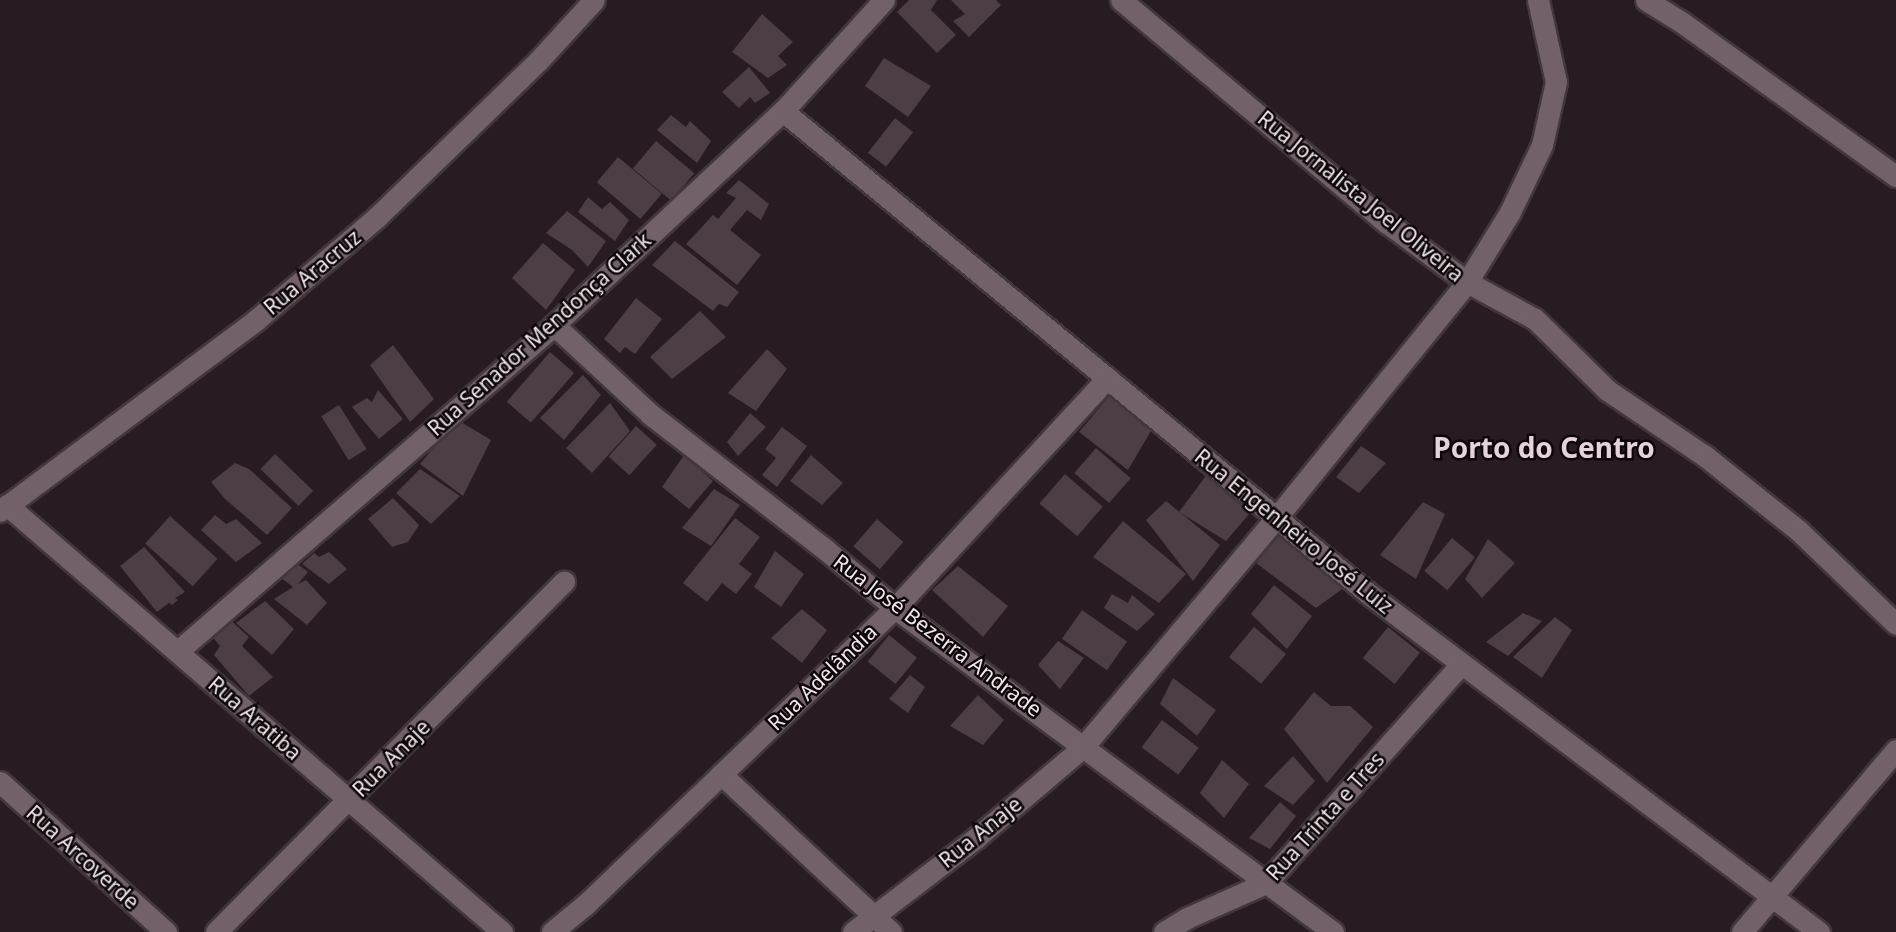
<!DOCTYPE html>
<html>
<head>
<meta charset="utf-8">
<style>
  body { margin:0 }
  #map { position:relative; width:1896px; height:932px; overflow:hidden; background:#281b22; font-family:"Noto Sans",sans-serif }
  div>[style] { position:absolute }
  .building>* { inset:0; background:#4d3d45; transform-origin:0 0 }
  .roads { filter:drop-shadow(2px 0 #42373c) drop-shadow(-2px 0 #42373c) drop-shadow(0 2px #42373c) drop-shadow(0 -2px #42373c) }
  .minor>* { height:21px; margin:-10.5px; padding:0 10.5px; transform-origin:10.5px; border-radius:10.5px; background:#726169 }
  span { translate:-50% -50%; white-space:nowrap; text-align:center; line-height:1.15; -webkit-text-stroke:5px #0d070a; paint-order:stroke }
  .street-label { font-size:21px; color:#f0e6eb }
  .district-label { font-size:28px; color:#e5d2db; font-weight:700 }
</style>
</head>
<body>
<div id="map">
  <div class="building">
    <div style="clip-path:polygon(909px 0,937px 0,931px 10px,956px 35px,937px 53px,897px 12px)"></div>
    <div style="clip-path:polygon(951px 0,996px 0,1001px 5px,969px 37px,953px 21px,965px 14px)"></div>
    <div style="clip-path:polygon(762px 14px,793px 42px,778px 56px,787px 65px,768px 78px,732px 52px)"></div>
    <div style="clip-path:polygon(884px 58px,931px 86px,908px 117px,865px 86px)"></div>
    <div style="clip-path:polygon(749px 67px,770px 93px,755px 103px,750px 97px,739px 108px,722px 92px)"></div>
    <div style="clip-path:polygon(671px 115px,686px 127px,690px 121px,711px 141px,697px 163px,657px 130px)"></div>
    <div style="left:895px;top:118px;width:23px;height:44px;rotate:38deg"></div>
    <div style="left:656px;top:141px;width:50px;height:36px;rotate:40deg"></div>
    <div style="left:618px;top:157px;width:57px;height:33px;rotate:40deg"></div>
    <div style="clip-path:polygon(739px 180px,769px 204px,761px 220px,747px 210px,730px 230px,761px 255px,737px 285px,686px 244px,713px 215px,718px 219px,736px 198px,726px 193px)"></div>
    <div style="clip-path:polygon(588px 197px,602px 209px,610px 202px,629px 220px,615px 241px,578px 212px)"></div>
    <div style="clip-path:polygon(567px 211px,606px 241px,588px 267px,572px 250px,546px 233px)"></div>
    <div style="clip-path:polygon(675px 241px,739px 292px,727px 307px,719px 304px,713px 311px,652px 265px)"></div>
    <div style="clip-path:polygon(543px 243px,575px 270px,546px 310px,512px 278px)"></div>
    <div style="clip-path:polygon(636px 298px,662px 319px,635px 354px,625px 347px,620px 353px,604px 339px)"></div>
    <div style="clip-path:polygon(700px 311px,726px 337px,672px 379px,650px 357px)"></div>
    <div style="clip-path:polygon(393px 345px,434px 399px,410px 422px,370px 365px)"></div>
    <div style="clip-path:polygon(767px 349px,787px 369px,756px 411px,728px 393px)"></div>
    <div style="left:550px;top:352px;width:32px;height:66px;rotate:41deg"></div>
    <div style="clip-path:polygon(583px 375px,601px 395px,564px 440px,540px 418px)"></div>
    <div style="clip-path:polygon(378px 390px,403px 419px,379px 439px,352px 407px,367px 398px,372px 402px)"></div>
    <div style="clip-path:polygon(1111px 394px,1151px 431px,1128px 470px,1079px 432px)"></div>
    <div style="clip-path:polygon(610px 403px,630px 431px,592px 473px,566px 448px)"></div>
    <div style="left:339px;top:405px;width:52px;height:21px;rotate:58deg"></div>
    <div style="clip-path:polygon(750px 413px,766px 427px,738px 456px,727px 442px)"></div>
    <div style="clip-path:polygon(454px 418px,491px 440px,463px 496px,420px 464px,434px 447px,431px 444px)"></div>
    <div style="left:636px;top:426px;width:28px;height:41px;rotate:42deg"></div>
    <div style="clip-path:polygon(782px 427px,807px 446px,777px 487px,762px 475px,776px 458px,765px 449px)"></div>
    <div style="clip-path:polygon(1361px 446px,1386px 463px,1359px 493px,1336px 477px)"></div>
    <div style="left:1096px;top:448px;width:46px;height:33px;rotate:41deg"></div>
    <div style="left:275px;top:454px;width:53px;height:21px;rotate:44deg"></div>
    <div style="clip-path:polygon(684px 455px,713px 481px,689px 509px,662px 487px)"></div>
    <div style="clip-path:polygon(811px 455px,843px 483px,822px 505px,790px 481px)"></div>
    <div style="clip-path:polygon(235px 463px,249px 469px,292px 508px,267px 535px,225px 499px,211px 482px)"></div>
    <div style="clip-path:polygon(420px 469px,460px 496px,431px 524px,396px 493px)"></div>
    <div style="clip-path:polygon(1208px 473px,1256px 506px,1226px 541px,1179px 512px)"></div>
    <div style="left:1065px;top:474px;width:50px;height:39px;rotate:41deg"></div>
    <div style="clip-path:polygon(714px 489px,740px 505px,711px 546px,682px 528px)"></div>
    <div style="clip-path:polygon(393px 498px,419px 525px,408px 542px,392px 547px,368px 519px)"></div>
    <div style="clip-path:polygon(1166px 501px,1220px 545px,1193px 581px,1146px 520px)"></div>
    <div style="clip-path:polygon(1423px 502px,1445px 514px,1416px 579px,1380px 555px)"></div>
    <div style="clip-path:polygon(215px 515px,226px 524px,236px 519px,262px 543px,236px 562px,201px 530px)"></div>
    <div style="left:170px;top:516px;width:64px;height:37px;rotate:42deg"></div>
    <div style="clip-path:polygon(735px 518px,760px 537px,739px 564px,752px 574px,736px 594px,722px 583px,707px 602px,683px 583px)"></div>
    <div style="left:877px;top:519px;width:35px;height:36px;rotate:41deg"></div>
    <div style="clip-path:polygon(1123px 521px,1186px 574px,1159px 603px,1093px 557px)"></div>
    <div style="clip-path:polygon(1278px 533px,1345px 587px,1316px 608px,1256px 563px)"></div>
    <div style="left:1452px;top:538px;width:30px;height:43px;rotate:40deg"></div>
    <div style="clip-path:polygon(1488px 539px,1515px 563px,1482px 598px,1465px 579px)"></div>
    <div style="clip-path:polygon(144px 547px,185px 592px,175px 598px,178px 600px,172px 605px,169px 603px,157px 612px,120px 566px)"></div>
    <div style="clip-path:polygon(775px 551px,804px 574px,781px 607px,754px 587px)"></div>
    <div style="clip-path:polygon(329px 552px,347px 569px,329px 584px,302px 564px,314px 553px,319px 557px)"></div>
    <div style="clip-path:polygon(294px 561px,308px 572px,298px 584px,306px 580px,327px 603px,307px 625px,274px 599px,293px 587px,276px 574px)"></div>
    <div style="clip-path:polygon(958px 566px,1008px 606px,983px 637px,932px 590px)"></div>
    <div style="clip-path:polygon(1274px 585px,1312px 616px,1287px 649px,1251px 614px)"></div>
    <div style="clip-path:polygon(1112px 594px,1128px 603px,1132px 595px,1155px 614px,1137px 631px,1104px 608px)"></div>
    <div style="clip-path:polygon(265px 601px,294px 629px,272px 655px,236px 623px)"></div>
    <div style="clip-path:polygon(802px 609px,827px 630px,802px 663px,771px 638px)"></div>
    <div style="left:1082px;top:610px;width:55px;height:35px;rotate:35deg"></div>
    <div style="clip-path:polygon(1523px 613px,1542px 621px,1508px 656px,1486px 642px)"></div>
    <div style="clip-path:polygon(227px 617px,249px 637px,242px 646px,273px 677px,249px 696px,214px 655px,220px 646px,210px 634px)"></div>
    <div style="clip-path:polygon(1555px 617px,1572px 630px,1542px 678px,1513px 657px)"></div>
    <div style="left:1254px;top:627px;width:42px;height:39px;rotate:40deg"></div>
    <div style="left:1388px;top:627px;width:41px;height:40px;rotate:39deg"></div>
    <div style="left:889px;top:635px;width:36px;height:34px;rotate:39deg"></div>
    <div style="clip-path:polygon(1058px 641px,1084px 658px,1060px 689px,1038px 665px)"></div>
    <div style="clip-path:polygon(910px 675px,925px 687px,908px 713px,889px 699px)"></div>
    <div style="clip-path:polygon(1173px 678px,1216px 710px,1197px 736px,1160px 704px)"></div>
    <div style="clip-path:polygon(1314px 692px,1331px 706px,1350px 706px,1373px 727px,1327px 783px,1284px 729px)"></div>
    <div style="clip-path:polygon(978px 695px,1004px 720px,983px 745px,950px 726px)"></div>
    <div style="left:1162px;top:720px;width:46px;height:34px;rotate:37deg"></div>
    <div style="clip-path:polygon(1293px 756px,1315px 781px,1293px 805px,1264px 786px)"></div>
    <div style="clip-path:polygon(1222px 760px,1249px 784px,1224px 818px,1200px 793px)"></div>
    <div style="clip-path:polygon(1280px 802px,1296px 816px,1270px 849px,1249px 838px)"></div>
  </div>
  <div class="roads">
    <div class="minor">
      <div style="left:1121px;top:0;width:346px;rotate:40deg"></div>
      <div style="left:1386px;top:222px;width:101px;rotate:36.5deg"></div>
      <div style="left:1467px;top:282px;width:77px;rotate:28.6deg"></div>
      <div style="left:1535px;top:319px;width:101px;rotate:44.6deg"></div>
      <div style="left:1607px;top:390px;width:118px;rotate:34deg"></div>
      <div style="left:1705px;top:456px;width:120px;rotate:38.6deg"></div>
      <div style="left:1799px;top:531px;width:134px;rotate:43.8deg"></div>
      <div style="left:1646px;top:0;width:40px;rotate:32deg"></div>
      <div style="left:1680px;top:21px;width:266px;rotate:35.7deg"></div>
      <div style="left:783px;top:111px;width:759px;rotate:39.5deg"></div>
      <div style="left:1369px;top:594px;width:563px;rotate:36.91deg"></div>
      <div style="left:554px;top:325px;width:131px;rotate:42.8deg"></div>
      <div style="left:650px;top:414px;width:222px;rotate:37.7deg"></div>
      <div style="left:826px;top:550px;width:90px;rotate:40deg"></div>
      <div style="left:895px;top:608px;width:545px;rotate:36.49deg"></div>
      <div style="left:7px;top:505px;width:654px;rotate:40.78deg"></div>
      <div style="left:0;top:511px;width:319px;rotate:-36.7deg"></div>
      <div style="left:256px;top:320px;width:159px;rotate:-40.4deg"></div>
      <div style="left:377px;top:217px;width:226px;rotate:-44.1deg"></div>
      <div style="left:539px;top:60px;width:81px;rotate:-47.5deg"></div>
      <div style="left:178px;top:651px;width:498px;rotate:-40.9deg"></div>
      <div style="left:554px;top:325px;width:313px;rotate:-43.1deg"></div>
      <div style="left:783px;top:111px;width:150px;rotate:-47.7deg"></div>
      <div style="left:721px;top:774px;width:232px;rotate:42.9deg"></div>
      <div style="left:0;top:782px;width:224px;rotate:42.1deg"></div>
      <div style="left:216px;top:932px;width:494px;rotate:-45.2deg"></div>
      <div style="left:552px;top:932px;width:44px;rotate:-39.5deg"></div>
      <div style="left:586px;top:904px;width:428px;rotate:-43.8deg"></div>
      <div style="left:895px;top:608px;width:313px;rotate:-47.3deg"></div>
      <div style="left:853px;top:932px;width:155px;rotate:-37.4deg"></div>
      <div style="left:976px;top:838px;width:142px;rotate:-40.4deg"></div>
      <div style="left:1084px;top:746px;width:299px;rotate:-49.9deg"></div>
      <div style="left:1277px;top:517px;width:302px;rotate:-51deg"></div>
      <div style="left:1467px;top:282px;width:82px;rotate:-58.4deg"></div>
      <div style="left:1510px;top:212px;width:74px;rotate:-64.5deg"></div>
      <div style="left:1542px;top:145px;width:65px;rotate:-77.5deg"></div>
      <div style="left:1556px;top:82px;width:84px;rotate:-102.4deg"></div>
      <div style="left:1164px;top:932px;width:27px;rotate:-31deg"></div>
      <div style="left:1187px;top:918px;width:86px;rotate:-23.9deg"></div>
      <div style="left:1266px;top:883px;width:293px;rotate:-48.3deg"></div>
      <div style="left:1742px;top:932px;width:238px;rotate:-49.8deg"></div>
    </div>
  </div>
  <div class="street-label">
    <span style="left:1361px;top:196px;rotate:39deg">Rua Jornalista Joel Oliveira</span>
    <span style="left:312px;top:272px;rotate:-40deg">Rua Aracruz</span>
    <span style="left:539px;top:334px;rotate:-42deg">Rua Senador Mendonça Clark</span>
    <span style="left:1294px;top:531px;rotate:39deg">Rua Engenheiro José Luiz</span>
    <span style="left:938px;top:635px;rotate:37deg">Rua José Bezerra Andrade</span>
    <span style="left:822px;top:677px;rotate:-44deg">Rua Adelândia</span>
    <span style="left:255px;top:718px;rotate:41deg">Rua Aratiba</span>
    <span style="left:391px;top:758px;rotate:-45deg">Rua Anaje</span>
    <span style="left:1325px;top:816px;rotate:-48deg">Rua Trinta e Tres</span>
    <span style="left:980px;top:832px;rotate:-39deg">Rua Anaje</span>
    <span style="left:83px;top:857px;rotate:42deg">Rua Arcoverde</span>
  </div>
  <div class="district-label">
    <span style="left:1544px;top:447px">Porto do Centro</span>
  </div>
</div>
</body>
</html>
